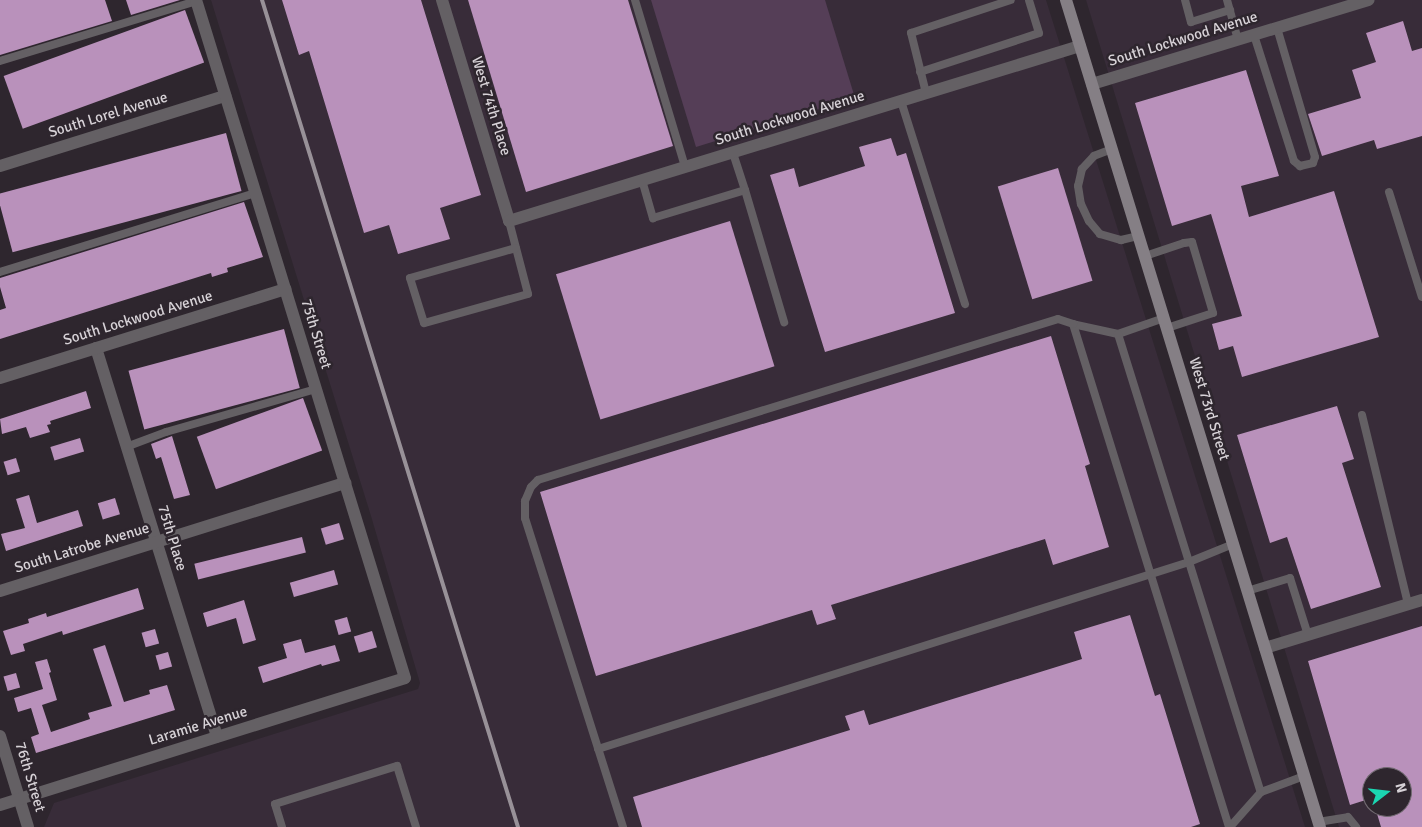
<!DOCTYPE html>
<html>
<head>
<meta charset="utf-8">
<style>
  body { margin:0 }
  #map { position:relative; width:1422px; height:827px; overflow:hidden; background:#2e262e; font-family:Signika,sans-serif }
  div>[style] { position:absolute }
  .built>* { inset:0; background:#382c39 }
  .green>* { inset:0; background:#553e57 }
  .building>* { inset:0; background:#b991bb; transform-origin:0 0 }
  .lane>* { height:8px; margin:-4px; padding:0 4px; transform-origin:4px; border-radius:4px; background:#646064 }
  .street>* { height:12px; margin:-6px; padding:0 6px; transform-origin:6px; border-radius:6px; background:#646064 }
  .secondary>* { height:12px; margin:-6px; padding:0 6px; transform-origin:6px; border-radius:6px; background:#857f85 }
  .rail>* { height:4px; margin:-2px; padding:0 2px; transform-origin:2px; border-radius:2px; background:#989198 }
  span { translate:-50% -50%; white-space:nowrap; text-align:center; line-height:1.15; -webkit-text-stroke:5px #2e262e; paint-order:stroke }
  .street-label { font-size:15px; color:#d7d2d7 }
  .north { position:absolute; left:1362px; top:767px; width:50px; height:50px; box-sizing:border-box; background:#2e262e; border:1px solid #726b72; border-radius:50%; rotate:74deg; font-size:14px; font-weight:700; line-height:20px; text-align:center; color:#d7d2d7 }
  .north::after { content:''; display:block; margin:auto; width:18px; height:22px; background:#1bd5b1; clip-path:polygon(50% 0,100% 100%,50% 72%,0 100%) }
</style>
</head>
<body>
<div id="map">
  <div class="built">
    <div style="clip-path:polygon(211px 0,1046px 0,1305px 827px,44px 827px,54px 803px,418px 689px,420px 683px,371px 516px)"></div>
    <div style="clip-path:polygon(evenodd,1086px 0,1422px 0,1422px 827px,1339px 827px,1086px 0,1372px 777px,1402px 777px,1402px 807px,1372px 807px,1372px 777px)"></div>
  </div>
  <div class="green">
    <div style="clip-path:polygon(651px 0,825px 0,855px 98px,696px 147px)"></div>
  </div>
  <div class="building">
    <div style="clip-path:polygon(0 0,105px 0,112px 21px,0 55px)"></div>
    <div style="clip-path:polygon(126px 0,180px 0,131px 15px)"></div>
    <div style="clip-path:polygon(282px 0,421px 0,481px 195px,440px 208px,450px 239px,398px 254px,389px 225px,364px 233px,309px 51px,299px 55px)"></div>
    <div style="clip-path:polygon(468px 0,628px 0,673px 146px,526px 192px)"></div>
    <div style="left:185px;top:10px;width:56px;height:193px;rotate:70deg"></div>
    <div style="clip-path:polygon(1403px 21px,1412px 51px,1422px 48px,1422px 136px,1377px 149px,1374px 140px,1322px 156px,1308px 114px,1361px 98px,1352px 70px,1376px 62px,1366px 33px)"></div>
    <div style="clip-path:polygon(1246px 70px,1279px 176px,1241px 186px,1249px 217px,1334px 191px,1379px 337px,1242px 377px,1233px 346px,1219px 350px,1212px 324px,1242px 316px,1211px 214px,1172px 226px,1135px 103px)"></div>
    <div style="left:226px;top:133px;width:60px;height:237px;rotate:75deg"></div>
    <div style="clip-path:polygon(891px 138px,897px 156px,906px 153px,955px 313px,825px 352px,770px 175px,794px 168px,799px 187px,865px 166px,859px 147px)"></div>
    <div style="left:1058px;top:168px;width:118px;height:63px;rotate:73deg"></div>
    <div style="clip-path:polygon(244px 202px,263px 257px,227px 268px,228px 272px,212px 277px,211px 273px,0 339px,0 310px,6px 308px,0 287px,0 278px)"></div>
    <div style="left:730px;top:221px;width:152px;height:182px;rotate:73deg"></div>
    <div style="left:284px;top:329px;width:61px;height:161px;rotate:75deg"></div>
    <div style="clip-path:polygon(1051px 336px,1090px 464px,1085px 466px,1109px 547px,1053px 565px,1045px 539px,831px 605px,836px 619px,817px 625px,812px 610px,596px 676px,540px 492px)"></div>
    <div style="clip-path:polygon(86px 391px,91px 408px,50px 421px,51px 424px,47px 425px,50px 432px,30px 438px,26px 427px,2px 434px,0 419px)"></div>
    <div style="left:303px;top:398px;width:56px;height:113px;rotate:70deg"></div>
    <div style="clip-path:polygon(1337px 406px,1354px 459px,1342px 463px,1381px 587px,1311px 609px,1287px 537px,1270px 543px,1237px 435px)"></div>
    <div style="clip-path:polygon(172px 436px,190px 495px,174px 499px,161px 457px,156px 459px,151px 444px)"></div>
    <div style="left:80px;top:438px;width:14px;height:31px;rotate:73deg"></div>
    <div style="left:16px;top:458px;width:14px;height:13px;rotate:73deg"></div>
    <div style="clip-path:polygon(29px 495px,37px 523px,78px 510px,83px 526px,6px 551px,1px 534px,25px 528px,16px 499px)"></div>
    <div style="left:115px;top:498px;width:17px;height:18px;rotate:73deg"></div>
    <div style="left:339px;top:523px;width:17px;height:19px;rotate:73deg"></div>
    <div style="left:302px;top:537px;width:16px;height:111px;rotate:76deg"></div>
    <div style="left:334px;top:570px;width:15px;height:46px;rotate:74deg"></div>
    <div style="clip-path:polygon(138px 588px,144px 609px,63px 635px,62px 631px,23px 644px,25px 651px,11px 655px,3px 631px,29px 623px,28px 619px,46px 613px,47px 617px)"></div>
    <div style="clip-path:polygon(244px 600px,256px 640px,243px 644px,236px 618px,207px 627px,203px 613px)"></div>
    <div style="clip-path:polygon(1130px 615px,1155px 696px,1160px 694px,1200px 824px,1191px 827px,642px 827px,633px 797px,850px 730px,845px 716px,864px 710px,869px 725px,1082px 659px,1074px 632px)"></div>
    <div style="left:347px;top:617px;width:15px;height:13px;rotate:74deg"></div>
    <div style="clip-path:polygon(1422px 626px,1422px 827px,1381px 827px,1375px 807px,1402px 807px,1402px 777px,1372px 777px,1372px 798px,1350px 805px,1308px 661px)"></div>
    <div style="left:155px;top:629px;width:15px;height:14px;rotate:74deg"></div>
    <div style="left:372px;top:631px;width:17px;height:19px;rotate:73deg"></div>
    <div style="clip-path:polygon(301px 639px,305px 653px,335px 645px,340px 661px,322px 666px,321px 664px,263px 683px,258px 667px,287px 658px,283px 644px)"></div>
    <div style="clip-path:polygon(105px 645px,124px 702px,150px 694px,149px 690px,167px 685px,175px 710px,36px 753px,31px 737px,39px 734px,31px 708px,18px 712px,14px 698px,43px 689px,35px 662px,47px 659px,51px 672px,49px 673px,57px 700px,42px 705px,51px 732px,90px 719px,88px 713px,112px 706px,93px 649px)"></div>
    <div style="left:168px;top:652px;width:15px;height:13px;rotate:74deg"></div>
    <div style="left:16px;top:673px;width:15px;height:13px;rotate:74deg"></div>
  </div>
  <div class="lane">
    <div style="left:635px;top:0;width:174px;rotate:73.3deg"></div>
    <div style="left:1185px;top:0;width:23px;rotate:75deg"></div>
    <div style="left:1191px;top:22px;width:41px;rotate:-17.1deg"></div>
    <div style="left:1227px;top:0;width:41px;rotate:74.6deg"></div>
    <div style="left:1254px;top:35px;width:132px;rotate:72.4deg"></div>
    <div style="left:1294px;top:161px;width:8px;rotate:40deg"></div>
    <div style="left:1300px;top:166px;width:13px;rotate:-13deg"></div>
    <div style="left:1313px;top:163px;width:6px;rotate:-72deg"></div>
    <div style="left:1315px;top:157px;width:134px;rotate:-106.4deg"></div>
    <div style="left:0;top:61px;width:205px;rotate:-17deg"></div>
    <div style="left:920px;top:72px;width:125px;rotate:-18.1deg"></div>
    <div style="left:1039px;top:33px;width:34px;rotate:-107deg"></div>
    <div style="left:926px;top:93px;width:62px;rotate:-104deg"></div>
    <div style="left:911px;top:33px;width:105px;rotate:-18.3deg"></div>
    <div style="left:901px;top:101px;width:213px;rotate:72.5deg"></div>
    <div style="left:1112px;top:149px;width:19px;rotate:159deg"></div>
    <div style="left:1094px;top:156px;width:18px;rotate:133deg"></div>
    <div style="left:1082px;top:169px;width:17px;rotate:103deg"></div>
    <div style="left:1078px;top:186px;width:18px;rotate:81deg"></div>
    <div style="left:1081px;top:204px;width:19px;rotate:65deg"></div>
    <div style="left:1089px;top:221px;width:17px;rotate:50deg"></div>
    <div style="left:1100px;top:234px;width:22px;rotate:16deg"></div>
    <div style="left:1121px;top:240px;width:17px;rotate:-13deg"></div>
    <div style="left:642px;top:180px;width:40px;rotate:74deg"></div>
    <div style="left:653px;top:218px;width:96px;rotate:-16.9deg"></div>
    <div style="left:745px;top:190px;width:40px;rotate:-108deg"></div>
    <div style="left:745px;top:190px;width:138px;rotate:73.5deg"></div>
    <div style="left:1389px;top:192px;width:110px;rotate:72.6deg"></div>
    <div style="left:509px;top:221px;width:75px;rotate:75.4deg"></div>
    <div style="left:528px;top:294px;width:108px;rotate:164.4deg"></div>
    <div style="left:424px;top:323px;width:47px;rotate:-107.3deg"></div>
    <div style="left:410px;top:278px;width:110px;rotate:-15.8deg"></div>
    <div style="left:1145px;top:256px;width:41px;rotate:-18.4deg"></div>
    <div style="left:1184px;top:243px;width:8px;rotate:-7deg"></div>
    <div style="left:1192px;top:242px;width:74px;rotate:73.5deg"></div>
    <div style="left:1213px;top:313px;width:48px;rotate:161.9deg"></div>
    <div style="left:0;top:272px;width:267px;rotate:-17.2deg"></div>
    <div style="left:1164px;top:318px;width:49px;rotate:160.8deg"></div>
    <div style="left:1118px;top:334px;width:46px;rotate:-167.5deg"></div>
    <div style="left:1073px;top:324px;width:527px;rotate:72.77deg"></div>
    <div style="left:1118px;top:334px;width:480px;rotate:72.7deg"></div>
    <div style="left:1362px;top:415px;width:195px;rotate:76.3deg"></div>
    <div style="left:126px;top:447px;width:43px;rotate:-20.6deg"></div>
    <div style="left:166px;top:432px;width:156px;rotate:-16deg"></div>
    <div style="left:1247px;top:591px;width:45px;rotate:-16.8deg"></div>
    <div style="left:1290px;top:578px;width:60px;rotate:72.5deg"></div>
    <div style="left:598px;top:749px;width:620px;rotate:-17.56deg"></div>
    <div style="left:1189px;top:562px;width:48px;rotate:-22.2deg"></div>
    <div style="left:1318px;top:822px;width:30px;rotate:-9deg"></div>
    <div style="left:1348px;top:817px;width:13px;rotate:51deg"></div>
    <div style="left:282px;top:827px;width:24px;rotate:-107deg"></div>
    <div style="left:275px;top:804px;width:128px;rotate:-17.3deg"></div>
    <div style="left:397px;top:766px;width:64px;rotate:72.7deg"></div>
    <div style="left:623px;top:827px;width:324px;rotate:-107.6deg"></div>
    <div style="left:525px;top:518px;width:17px;rotate:-90deg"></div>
    <div style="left:525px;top:501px;width:15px;rotate:-67deg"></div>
    <div style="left:531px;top:487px;width:10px;rotate:-45deg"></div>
    <div style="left:538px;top:480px;width:544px;rotate:-17.2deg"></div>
    <div style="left:1058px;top:319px;width:16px;rotate:18deg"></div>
    <div style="left:1230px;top:827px;width:47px;rotate:-48.5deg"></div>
    <div style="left:1261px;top:792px;width:46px;rotate:-20.4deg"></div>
  </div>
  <div class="street">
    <div style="left:442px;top:0;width:231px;rotate:73.1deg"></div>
    <div style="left:509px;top:221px;width:597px;rotate:-17.04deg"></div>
    <div style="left:1092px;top:84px;width:289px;rotate:-16.9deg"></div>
    <div style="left:0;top:166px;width:236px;rotate:-17.3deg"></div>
    <div style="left:96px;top:348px;width:407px;rotate:72.7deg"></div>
    <div style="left:0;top:378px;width:299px;rotate:-17.3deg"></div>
    <div style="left:0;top:591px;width:362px;rotate:-17.4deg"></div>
    <div style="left:1265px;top:648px;width:164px;rotate:-17deg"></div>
    <div style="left:0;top:736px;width:95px;rotate:72.9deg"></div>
    <div style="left:0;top:805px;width:424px;rotate:-17.4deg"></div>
    <div style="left:405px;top:678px;width:709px;rotate:-107.13deg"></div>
  </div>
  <div class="secondary">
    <div style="left:1066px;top:0;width:865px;rotate:72.93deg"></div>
  </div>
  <div class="rail">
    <div style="left:262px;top:0;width:866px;rotate:72.8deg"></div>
  </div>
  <div class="street-label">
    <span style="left:1183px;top:39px;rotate:-17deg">South Lockwood Avenue</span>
    <span style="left:491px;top:106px;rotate:73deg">West 74th Place</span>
    <span style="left:108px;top:115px;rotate:-17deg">South Lorel Avenue</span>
    <span style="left:790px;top:118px;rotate:-17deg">South Lockwood Avenue</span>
    <span style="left:138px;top:318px;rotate:-17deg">South Lockwood Avenue</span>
    <span style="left:316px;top:334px;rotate:73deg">75th Street</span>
    <span style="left:1209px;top:409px;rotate:73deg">West 73rd Street</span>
    <span style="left:172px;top:538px;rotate:73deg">75th Place</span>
    <span style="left:82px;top:548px;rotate:-17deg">South Latrobe Avenue</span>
    <span style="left:198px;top:726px;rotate:-17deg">Laramie Avenue</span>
    <span style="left:30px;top:777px;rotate:73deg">76th Street</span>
  </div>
  <div class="north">N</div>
</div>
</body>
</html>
